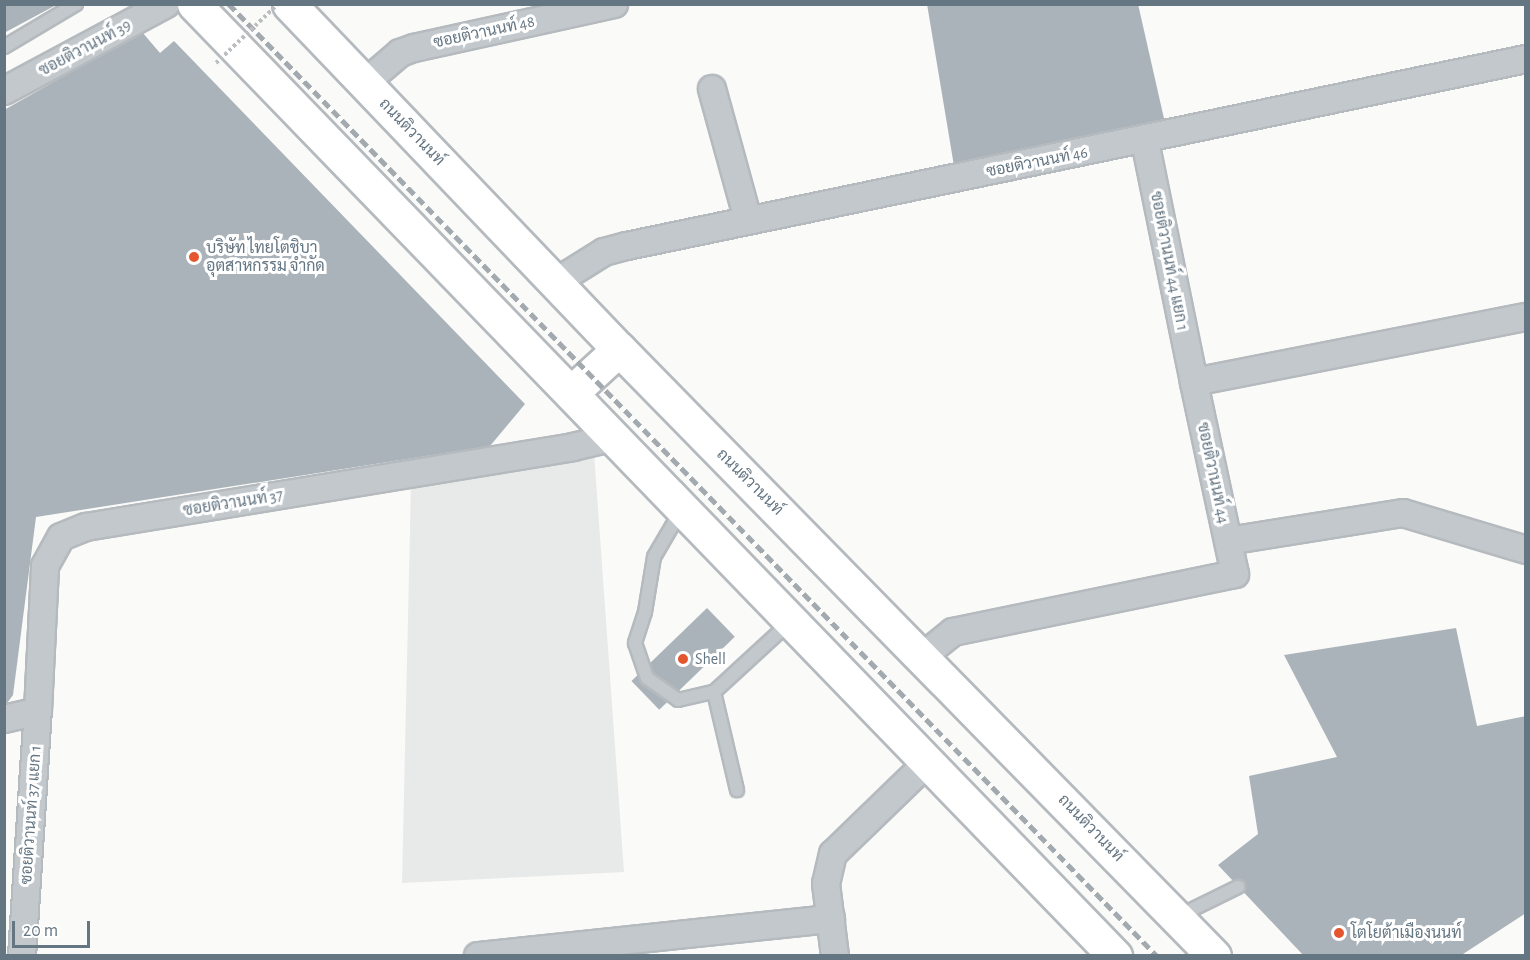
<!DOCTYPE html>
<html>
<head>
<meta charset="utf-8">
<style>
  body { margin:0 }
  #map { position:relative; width:1530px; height:960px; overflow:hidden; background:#fafaf8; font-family:"Alegreya Sans",Sarabun,sans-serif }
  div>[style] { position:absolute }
  .built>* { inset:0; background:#e8e9e9 }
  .building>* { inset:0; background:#aab3b9; transform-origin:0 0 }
  .roads { filter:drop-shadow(2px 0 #b5babe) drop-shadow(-2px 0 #b5babe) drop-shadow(0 2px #b5babe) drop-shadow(0 -2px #b5babe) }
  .lane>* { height:12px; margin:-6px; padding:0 6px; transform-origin:6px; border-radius:6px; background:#c3c8cc }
  .street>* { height:26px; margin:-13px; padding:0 13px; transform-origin:13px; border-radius:13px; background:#c3c8cc }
  .primary>* { height:33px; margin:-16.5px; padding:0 16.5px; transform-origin:16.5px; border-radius:16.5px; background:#fff }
  .rail>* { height:4.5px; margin-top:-2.25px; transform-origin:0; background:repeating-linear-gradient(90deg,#a2aab0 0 9px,transparent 0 13.5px) }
  .path-bridge>* { height:4px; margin-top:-2px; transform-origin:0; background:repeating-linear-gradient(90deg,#bbbfc2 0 3px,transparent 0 6px) }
  .dots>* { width:16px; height:16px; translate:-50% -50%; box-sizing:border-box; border:3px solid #fff; border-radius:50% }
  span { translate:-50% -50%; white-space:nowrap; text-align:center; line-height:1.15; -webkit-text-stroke:6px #fff; paint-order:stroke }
  .street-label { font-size:16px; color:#657683 }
  .poi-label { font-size:16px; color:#657683 }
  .left { translate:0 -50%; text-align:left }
  .frame { position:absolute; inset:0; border:6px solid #657683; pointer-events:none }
  .scale { position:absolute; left:12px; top:921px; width:78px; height:27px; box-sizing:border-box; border:3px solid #657683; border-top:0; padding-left:8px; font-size:18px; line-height:21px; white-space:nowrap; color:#657683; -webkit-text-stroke:4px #fff; paint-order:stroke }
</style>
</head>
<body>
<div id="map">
  <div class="built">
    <div style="clip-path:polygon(594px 453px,624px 872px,402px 883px,411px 485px)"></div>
  </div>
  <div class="building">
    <div style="clip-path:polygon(4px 4px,58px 4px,4px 33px)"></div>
    <div style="clip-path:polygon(927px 4px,1138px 4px,1165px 123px,954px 166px)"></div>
    <div style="clip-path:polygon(142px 32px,160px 53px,174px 41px,525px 404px,490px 446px,36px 517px,13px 695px,4px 707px,4px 110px)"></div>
    <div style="left:707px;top:608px;width:40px;height:105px;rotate:46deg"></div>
    <div style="clip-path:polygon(1456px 628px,1477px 726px,1526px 716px,1526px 913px,1460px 956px,1304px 956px,1218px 865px,1258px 834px,1249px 776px,1337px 757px,1284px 655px)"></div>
  </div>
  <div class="roads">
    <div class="lane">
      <div style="left:4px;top:47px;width:84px;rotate:-30.8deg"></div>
      <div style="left:682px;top:509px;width:56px;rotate:120.3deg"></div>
      <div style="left:654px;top:557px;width:56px;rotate:99.3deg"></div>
      <div style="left:645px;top:612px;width:33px;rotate:108deg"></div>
      <div style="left:635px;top:643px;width:37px;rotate:71deg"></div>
      <div style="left:647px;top:678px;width:38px;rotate:35deg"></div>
      <div style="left:678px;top:700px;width:37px;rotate:-13deg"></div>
      <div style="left:714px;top:692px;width:103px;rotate:-42.6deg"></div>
      <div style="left:714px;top:692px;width:101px;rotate:76.8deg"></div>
      <div style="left:1179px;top:916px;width:66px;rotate:-26.2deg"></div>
    </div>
    <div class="street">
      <div style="left:365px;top:83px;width:46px;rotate:-40.6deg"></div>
      <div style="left:400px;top:53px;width:15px;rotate:-20deg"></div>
      <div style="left:414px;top:48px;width:205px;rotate:-12.4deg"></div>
      <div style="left:712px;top:89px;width:136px;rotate:74.6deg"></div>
      <div style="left:4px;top:91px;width:184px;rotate:-28.2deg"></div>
      <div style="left:1145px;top:141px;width:246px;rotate:78.5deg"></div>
      <div style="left:556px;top:282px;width:57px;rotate:-32deg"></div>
      <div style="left:604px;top:252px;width:24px;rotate:-15deg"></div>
      <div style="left:627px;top:246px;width:918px;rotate:-11.75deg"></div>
      <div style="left:1228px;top:541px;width:177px;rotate:-9.1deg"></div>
      <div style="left:1403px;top:513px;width:128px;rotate:16.7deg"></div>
      <div style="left:922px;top:657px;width:40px;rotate:-39deg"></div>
      <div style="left:953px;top:632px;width:288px;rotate:-11.6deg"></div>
      <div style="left:1235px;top:574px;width:196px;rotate:-102.1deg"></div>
      <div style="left:1194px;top:382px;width:338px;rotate:-11.1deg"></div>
      <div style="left:4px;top:719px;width:35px;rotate:-13deg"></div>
      <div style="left:38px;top:711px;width:145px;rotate:-87.2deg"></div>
      <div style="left:45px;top:566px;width:33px;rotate:-61deg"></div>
      <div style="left:61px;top:537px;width:27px;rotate:-22deg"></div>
      <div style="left:86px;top:527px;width:494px;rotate:-9.3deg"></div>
      <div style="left:573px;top:447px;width:43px;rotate:-13.4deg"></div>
      <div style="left:22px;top:956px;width:246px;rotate:-86.3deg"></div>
      <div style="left:478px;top:956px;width:355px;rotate:-6deg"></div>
      <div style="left:835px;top:956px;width:73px;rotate:-97.1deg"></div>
      <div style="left:826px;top:884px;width:31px;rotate:-77deg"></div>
      <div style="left:833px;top:854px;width:134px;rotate:-44.1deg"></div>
    </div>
    <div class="primary">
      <div style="left:194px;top:4px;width:1325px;rotate:45.95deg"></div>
      <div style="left:289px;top:4px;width:477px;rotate:46.3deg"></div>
      <div style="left:619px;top:349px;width:850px;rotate:45.57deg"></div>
      <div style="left:571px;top:393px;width:65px;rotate:-42.5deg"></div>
    </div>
  </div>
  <div class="rail">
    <div style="left:229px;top:4px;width:1329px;rotate:45.73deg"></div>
  </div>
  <div class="path-bridge">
    <div style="left:216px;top:63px;width:86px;rotate:-43.6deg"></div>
  </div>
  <div class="dots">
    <div style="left:194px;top:257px;background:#e4572e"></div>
    <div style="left:683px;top:659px;background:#e4572e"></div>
    <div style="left:1339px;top:933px;background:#e4572e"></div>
  </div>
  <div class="street-label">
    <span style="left:484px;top:32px;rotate:-12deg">ซอยติวานนท์ 48</span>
    <span style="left:85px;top:48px;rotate:-28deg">ซอยติวานนท์ 39</span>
    <span style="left:412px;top:132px;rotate:46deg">ถนนติวานนท์</span>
    <span style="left:1037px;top:162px;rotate:-11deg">ซอยติวานนท์ 46</span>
    <span style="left:1169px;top:261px;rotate:79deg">ซอยติวานนท์ 44 แยก 1</span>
    <span style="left:1213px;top:473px;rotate:78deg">ซอยติวานนท์ 44</span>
    <span style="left:750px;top:482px;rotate:45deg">ถนนติวานนท์</span>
    <span style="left:233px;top:503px;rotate:-9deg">ซอยติวานนท์ 37</span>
    <span style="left:31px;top:815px;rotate:-86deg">ซอยติวานนท์ 37 แยก 1</span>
    <span style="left:1091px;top:828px;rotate:46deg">ถนนติวานนท์</span>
  </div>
  <div class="poi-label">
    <span class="left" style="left:206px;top:257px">บริษัท ไทยโตชิบา<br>อุตสาหกรรม จำกัด</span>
    <span class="left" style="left:695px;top:659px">Shell</span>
    <span class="left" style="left:1351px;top:933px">โตโยต้าเมืองนนท์</span>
  </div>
  <div class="frame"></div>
  <div class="scale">20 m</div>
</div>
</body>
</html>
